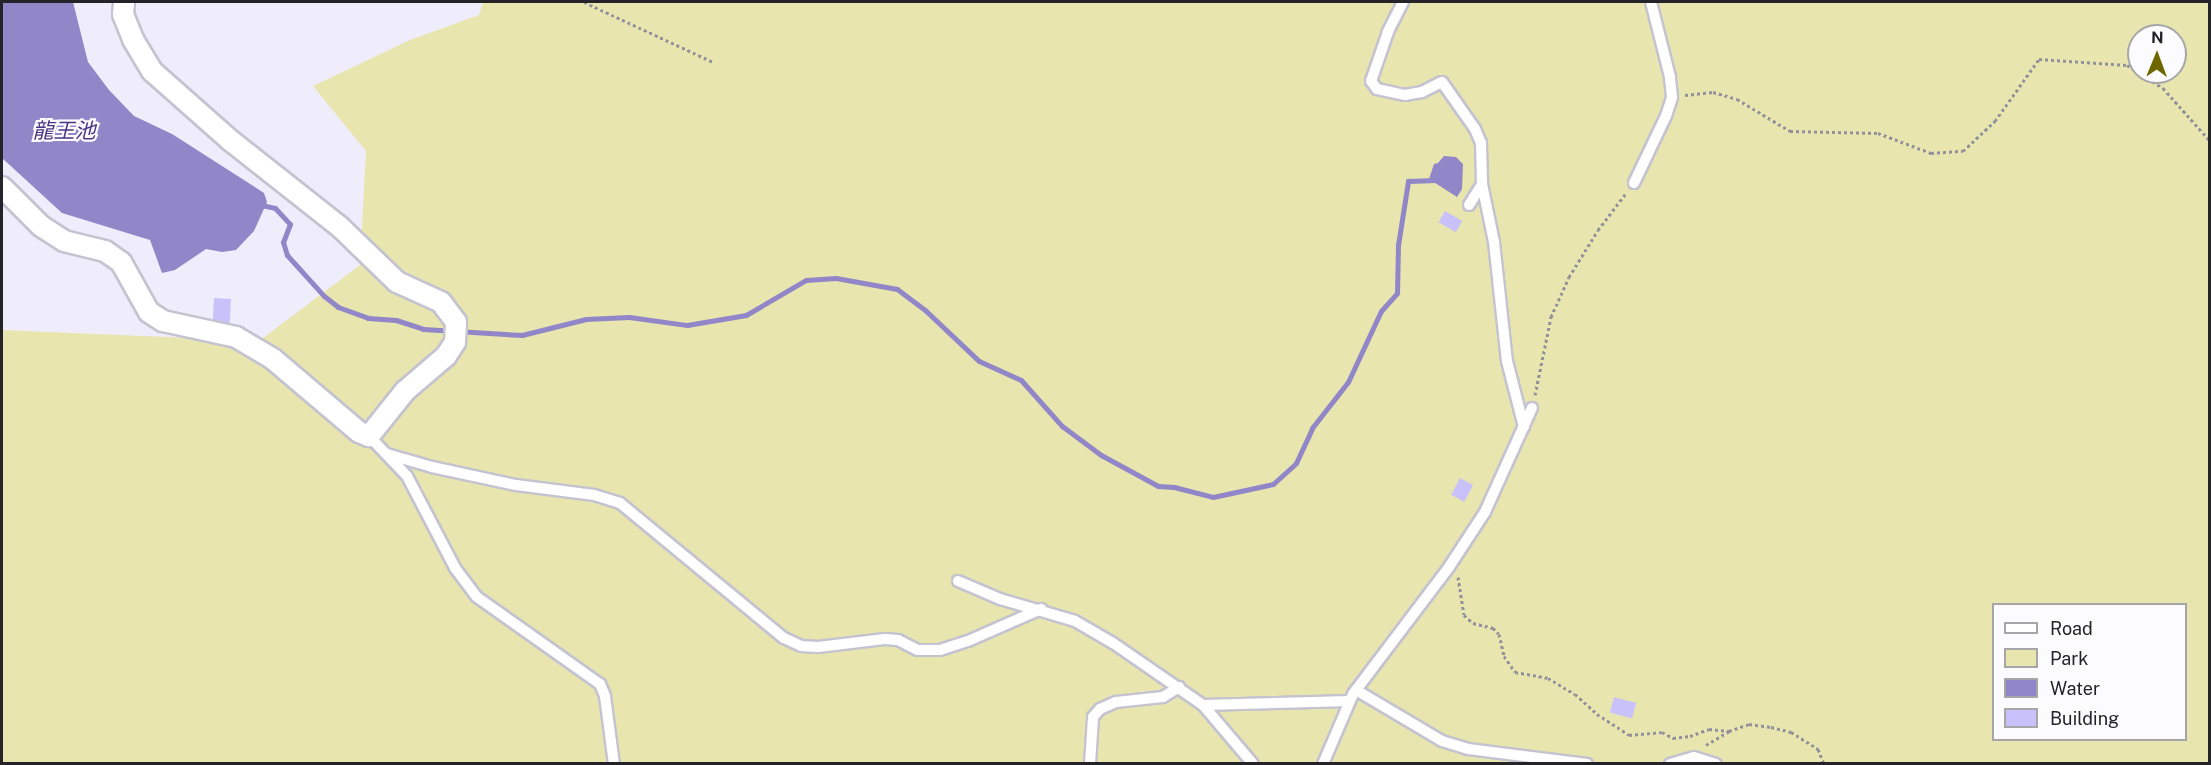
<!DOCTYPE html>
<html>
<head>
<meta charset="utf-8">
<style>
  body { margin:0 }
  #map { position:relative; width:2211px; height:765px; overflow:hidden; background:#efedfb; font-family:"Public Sans","Noto Sans JP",sans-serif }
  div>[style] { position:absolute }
  .green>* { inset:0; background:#e8e5af }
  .water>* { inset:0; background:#9086c8 }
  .stream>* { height:5px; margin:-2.5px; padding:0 2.5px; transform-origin:2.5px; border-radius:2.5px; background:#9086c8 }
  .building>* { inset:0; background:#c9c2fa; transform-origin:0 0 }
  .path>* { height:3px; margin-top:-1.5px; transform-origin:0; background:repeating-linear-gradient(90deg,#92919b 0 3px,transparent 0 6px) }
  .roads { filter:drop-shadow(2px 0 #c4c3d0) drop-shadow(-2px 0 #c4c3d0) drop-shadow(0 2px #c4c3d0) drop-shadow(0 -2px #c4c3d0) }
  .service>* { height:10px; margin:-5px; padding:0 5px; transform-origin:5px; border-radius:5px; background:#fff }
  .minor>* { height:20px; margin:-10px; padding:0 10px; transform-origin:10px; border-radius:10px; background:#fff }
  span { translate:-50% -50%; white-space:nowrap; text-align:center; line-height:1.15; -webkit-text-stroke:4.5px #fcfcff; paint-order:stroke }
  .water-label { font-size:21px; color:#483585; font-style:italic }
  .frame { position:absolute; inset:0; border:3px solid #242428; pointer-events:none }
  .legend { position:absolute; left:1992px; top:603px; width:195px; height:138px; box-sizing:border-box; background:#fcfcff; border:2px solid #a6a6a9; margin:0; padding:8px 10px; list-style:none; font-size:18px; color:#242428 }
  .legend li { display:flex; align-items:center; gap:12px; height:30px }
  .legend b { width:30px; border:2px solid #a6a6a9 }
  .north { position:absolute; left:2127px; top:24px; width:60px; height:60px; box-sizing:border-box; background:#fcfcff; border:2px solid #a6a6a9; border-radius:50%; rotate:1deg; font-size:16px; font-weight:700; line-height:24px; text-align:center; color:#242428 }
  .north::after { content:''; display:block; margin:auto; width:21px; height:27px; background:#6e6700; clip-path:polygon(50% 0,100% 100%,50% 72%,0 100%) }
</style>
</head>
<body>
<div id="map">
  <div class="green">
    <div style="clip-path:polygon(evenodd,483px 2px,2209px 2px,2209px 763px,2px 764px,2px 330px,259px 341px,360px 265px,366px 151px,313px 86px,410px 40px,479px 15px,483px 2px,2139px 36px,2175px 36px,2175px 72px,2139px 72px,2139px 36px,483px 2px,1994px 604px,2186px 604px,2186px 740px,1994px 740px,1994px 604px)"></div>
  </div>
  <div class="water">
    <div style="clip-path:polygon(2px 2px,73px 2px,88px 62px,109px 90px,134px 116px,172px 134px,264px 193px,267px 202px,254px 231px,236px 250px,222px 252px,206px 249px,175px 270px,162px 273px,150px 240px,62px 213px,2px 158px)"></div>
    <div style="clip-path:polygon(1444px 156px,1456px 157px,1463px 164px,1462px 189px,1457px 197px,1429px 179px,1434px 164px,1438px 163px)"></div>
  </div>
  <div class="stream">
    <div style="left:261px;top:205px;width:14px;rotate:12deg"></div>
    <div style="left:275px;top:208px;width:22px;rotate:47deg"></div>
    <div style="left:290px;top:224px;width:19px;rotate:111deg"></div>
    <div style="left:283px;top:242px;width:14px;rotate:73deg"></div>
    <div style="left:287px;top:255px;width:55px;rotate:47.9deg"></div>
    <div style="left:324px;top:296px;width:18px;rotate:38deg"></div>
    <div style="left:338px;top:307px;width:32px;rotate:20deg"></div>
    <div style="left:368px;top:318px;width:28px;rotate:4deg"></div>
    <div style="left:396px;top:320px;width:28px;rotate:18deg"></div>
    <div style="left:423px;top:329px;width:99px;rotate:3.5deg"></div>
    <div style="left:522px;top:335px;width:66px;rotate:-14deg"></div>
    <div style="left:586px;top:319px;width:43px;rotate:-2.7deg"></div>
    <div style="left:629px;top:317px;width:59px;rotate:7.9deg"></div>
    <div style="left:687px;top:325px;width:60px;rotate:-9.6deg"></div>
    <div style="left:746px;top:315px;width:69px;rotate:-30.3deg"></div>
    <div style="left:806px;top:280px;width:30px;rotate:-4deg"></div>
    <div style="left:836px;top:278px;width:62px;rotate:10.2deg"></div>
    <div style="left:897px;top:289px;width:35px;rotate:37deg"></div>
    <div style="left:925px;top:310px;width:74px;rotate:43.4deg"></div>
    <div style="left:979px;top:361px;width:46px;rotate:24.3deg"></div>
    <div style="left:1021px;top:380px;width:62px;rotate:48.3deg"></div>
    <div style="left:1062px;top:426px;width:49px;rotate:36.6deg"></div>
    <div style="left:1101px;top:455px;width:65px;rotate:28.5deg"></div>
    <div style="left:1158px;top:486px;width:16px;rotate:4deg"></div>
    <div style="left:1174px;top:487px;width:40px;rotate:14.4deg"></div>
    <div style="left:1213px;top:497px;width:61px;rotate:-12.2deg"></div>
    <div style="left:1273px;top:484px;width:31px;rotate:-42deg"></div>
    <div style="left:1296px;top:463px;width:38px;rotate:-65deg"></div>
    <div style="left:1312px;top:428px;width:58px;rotate:-52deg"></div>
    <div style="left:1348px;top:382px;width:78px;rotate:-65.1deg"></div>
    <div style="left:1381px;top:311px;width:24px;rotate:-48deg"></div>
    <div style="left:1397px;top:293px;width:48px;rotate:-88.8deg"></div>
    <div style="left:1398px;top:245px;width:65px;rotate:-81.1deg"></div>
    <div style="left:1408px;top:181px;width:28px;rotate:-2deg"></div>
  </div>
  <div class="building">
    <div style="left:1445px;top:211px;width:20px;height:13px;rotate:30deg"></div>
    <div style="left:214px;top:298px;width:17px;height:28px;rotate:3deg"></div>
    <div style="left:1460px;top:478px;width:15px;height:19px;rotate:28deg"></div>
    <div style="left:1614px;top:697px;width:23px;height:16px;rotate:15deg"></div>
  </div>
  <div class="path">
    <div style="left:584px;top:2px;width:142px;rotate:24.9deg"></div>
    <div style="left:1685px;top:95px;width:28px;rotate:-6deg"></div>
    <div style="left:1713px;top:92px;width:25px;rotate:16deg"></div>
    <div style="left:1737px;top:99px;width:62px;rotate:31.1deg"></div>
    <div style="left:1790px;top:131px;width:88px;rotate:1.3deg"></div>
    <div style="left:1878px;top:133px;width:57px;rotate:20.7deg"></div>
    <div style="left:1931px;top:153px;width:32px;rotate:-4deg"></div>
    <div style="left:1963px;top:151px;width:44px;rotate:-43.2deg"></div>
    <div style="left:1995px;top:121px;width:76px;rotate:-54.6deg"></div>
    <div style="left:2039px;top:59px;width:88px;rotate:3.9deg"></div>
    <div style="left:2127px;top:65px;width:43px;rotate:32.6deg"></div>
    <div style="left:2163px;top:88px;width:71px;rotate:48.4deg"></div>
    <div style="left:1535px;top:395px;width:80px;rotate:-78.4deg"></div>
    <div style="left:1551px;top:317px;width:44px;rotate:-65.8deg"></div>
    <div style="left:1569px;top:277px;width:55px;rotate:-58.3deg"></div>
    <div style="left:1598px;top:230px;width:46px;rotate:-52.9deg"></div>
    <div style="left:1458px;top:577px;width:38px;rotate:81deg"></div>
    <div style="left:1464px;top:615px;width:12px;rotate:42deg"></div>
    <div style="left:1473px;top:623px;width:21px;rotate:14deg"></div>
    <div style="left:1493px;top:628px;width:8px;rotate:45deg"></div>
    <div style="left:1499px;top:634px;width:23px;rotate:77deg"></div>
    <div style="left:1504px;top:656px;width:19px;rotate:55deg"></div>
    <div style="left:1515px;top:672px;width:34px;rotate:10deg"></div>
    <div style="left:1548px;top:678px;width:31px;rotate:31deg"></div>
    <div style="left:1575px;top:694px;width:30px;rotate:42deg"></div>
    <div style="left:1597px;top:714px;width:38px;rotate:33deg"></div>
    <div style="left:1629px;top:735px;width:33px;rotate:-5deg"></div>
    <div style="left:1662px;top:732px;width:13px;rotate:29deg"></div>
    <div style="left:1673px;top:738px;width:17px;rotate:-7deg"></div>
    <div style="left:1690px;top:736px;width:20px;rotate:-20deg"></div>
    <div style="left:1709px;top:729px;width:20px;rotate:6deg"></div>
    <div style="left:1706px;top:745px;width:27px;rotate:-31deg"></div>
    <div style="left:1729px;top:731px;width:21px;rotate:-19deg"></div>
    <div style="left:1749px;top:724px;width:22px;rotate:8deg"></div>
    <div style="left:1771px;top:727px;width:21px;rotate:14deg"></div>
    <div style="left:1791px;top:732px;width:32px;rotate:32deg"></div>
    <div style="left:1818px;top:749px;width:16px;rotate:68deg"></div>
  </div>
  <div class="roads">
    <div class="service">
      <div style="left:1403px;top:2px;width:34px;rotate:117deg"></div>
      <div style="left:1388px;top:32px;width:52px;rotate:109.1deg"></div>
      <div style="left:1371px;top:81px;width:10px;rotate:53deg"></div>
      <div style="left:1377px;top:89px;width:29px;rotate:12deg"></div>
      <div style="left:1405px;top:95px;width:17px;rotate:-10deg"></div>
      <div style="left:1422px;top:92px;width:22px;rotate:-27deg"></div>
      <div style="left:1442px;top:82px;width:57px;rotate:54.9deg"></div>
      <div style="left:1475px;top:129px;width:15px;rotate:67deg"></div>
      <div style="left:1481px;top:143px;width:41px;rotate:88.6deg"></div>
      <div style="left:1482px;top:184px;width:59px;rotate:78.3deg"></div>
      <div style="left:1494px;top:242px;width:120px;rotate:83.8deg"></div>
      <div style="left:1507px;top:361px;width:68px;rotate:75.6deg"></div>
      <div style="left:1634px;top:183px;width:74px;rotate:-64.5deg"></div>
      <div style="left:1666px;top:116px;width:20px;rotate:-72deg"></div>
      <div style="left:1672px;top:97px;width:20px;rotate:-96deg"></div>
      <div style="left:1670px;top:77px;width:77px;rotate:-104.2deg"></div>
      <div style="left:1469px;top:205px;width:25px;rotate:-58deg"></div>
      <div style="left:369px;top:436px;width:55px;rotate:46.5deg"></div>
      <div style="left:407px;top:476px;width:104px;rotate:62.4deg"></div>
      <div style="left:455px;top:568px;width:36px;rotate:53deg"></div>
      <div style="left:477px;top:597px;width:151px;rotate:35.3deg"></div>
      <div style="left:600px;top:684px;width:13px;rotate:67deg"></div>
      <div style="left:605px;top:696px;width:69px;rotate:82.5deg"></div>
      <div style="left:387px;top:454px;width:47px;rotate:16.1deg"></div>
      <div style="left:432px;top:467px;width:86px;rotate:12.1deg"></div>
      <div style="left:516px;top:485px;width:79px;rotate:7.3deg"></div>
      <div style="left:594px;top:495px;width:27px;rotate:17deg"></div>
      <div style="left:620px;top:503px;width:212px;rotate:39.5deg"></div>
      <div style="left:784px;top:638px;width:19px;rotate:25deg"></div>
      <div style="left:801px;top:646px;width:17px;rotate:3deg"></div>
      <div style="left:818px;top:647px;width:67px;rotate:-6.8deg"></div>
      <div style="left:885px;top:639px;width:13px;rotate:4deg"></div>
      <div style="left:898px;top:640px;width:22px;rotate:27deg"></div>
      <div style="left:918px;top:650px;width:22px"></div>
      <div style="left:940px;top:650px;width:29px;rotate:-18deg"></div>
      <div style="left:968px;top:641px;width:80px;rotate:-23.7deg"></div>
      <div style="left:958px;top:581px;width:46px;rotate:23.2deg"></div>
      <div style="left:1000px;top:599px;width:78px;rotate:16.3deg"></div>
      <div style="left:1075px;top:621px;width:44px;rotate:30.1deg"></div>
      <div style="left:1113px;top:643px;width:109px;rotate:34.6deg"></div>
      <div style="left:1203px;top:705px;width:77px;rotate:49.7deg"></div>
      <div style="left:1356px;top:690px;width:100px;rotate:30.7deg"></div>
      <div style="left:1442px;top:741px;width:27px;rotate:17deg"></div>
      <div style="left:1468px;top:749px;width:120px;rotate:7.2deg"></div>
      <div style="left:1203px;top:705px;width:147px;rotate:-1.6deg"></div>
      <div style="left:1090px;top:764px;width:47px;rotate:-86.3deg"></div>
      <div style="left:1093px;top:717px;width:11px;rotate:-49deg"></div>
      <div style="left:1100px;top:709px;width:17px;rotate:-24deg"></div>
      <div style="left:1116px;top:702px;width:47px;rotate:-6.1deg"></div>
      <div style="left:1163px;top:697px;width:19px;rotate:-32deg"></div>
      <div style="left:1323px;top:764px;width:76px;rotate:-66.8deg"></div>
      <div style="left:1353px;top:694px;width:159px;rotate:-52.9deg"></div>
      <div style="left:1449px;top:567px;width:66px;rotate:-56.8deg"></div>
      <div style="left:1485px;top:512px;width:114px;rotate:-65.7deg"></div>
      <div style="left:1670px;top:764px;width:25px;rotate:-16deg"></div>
      <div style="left:1694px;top:757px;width:23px;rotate:18deg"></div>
    </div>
    <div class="minor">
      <div style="left:2px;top:187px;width:55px;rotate:45deg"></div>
      <div style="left:41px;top:226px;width:27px;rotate:33deg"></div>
      <div style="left:64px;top:241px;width:42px;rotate:13.7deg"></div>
      <div style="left:105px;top:251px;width:19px;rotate:35deg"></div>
      <div style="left:121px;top:262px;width:57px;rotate:60.8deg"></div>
      <div style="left:149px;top:312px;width:17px;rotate:33deg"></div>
      <div style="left:163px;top:321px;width:75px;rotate:12.4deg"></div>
      <div style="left:236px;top:337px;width:43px;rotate:30.7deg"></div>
      <div style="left:273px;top:359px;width:113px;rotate:40.3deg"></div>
      <div style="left:359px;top:432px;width:11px;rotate:22deg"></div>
      <div style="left:369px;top:436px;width:58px;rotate:-51.3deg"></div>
      <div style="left:405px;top:391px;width:54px;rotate:-40.5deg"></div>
      <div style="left:446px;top:356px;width:17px;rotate:-57deg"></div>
      <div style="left:455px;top:342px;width:20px;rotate:-87deg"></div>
      <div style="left:456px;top:322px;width:25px;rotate:-127deg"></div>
      <div style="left:441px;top:302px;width:48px;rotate:-155.6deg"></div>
      <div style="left:397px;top:282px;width:79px;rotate:-136deg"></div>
      <div style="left:340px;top:227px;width:139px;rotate:-141.7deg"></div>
      <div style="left:231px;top:141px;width:106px;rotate:-138.5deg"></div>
      <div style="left:152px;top:71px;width:37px;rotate:-121deg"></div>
      <div style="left:133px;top:39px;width:27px;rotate:-112deg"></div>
      <div style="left:123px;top:14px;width:12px;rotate:-85deg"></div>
    </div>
  </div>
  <div class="water-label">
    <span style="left:64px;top:131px">龍王池</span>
  </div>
  <div class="frame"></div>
  <ul class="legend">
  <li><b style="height:8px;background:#fff"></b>Road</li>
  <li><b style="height:16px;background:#e8e5af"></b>Park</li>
  <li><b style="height:16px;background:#9086c8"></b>Water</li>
  <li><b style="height:16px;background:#c9c2fa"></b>Building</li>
  </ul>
  <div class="north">N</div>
</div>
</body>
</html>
